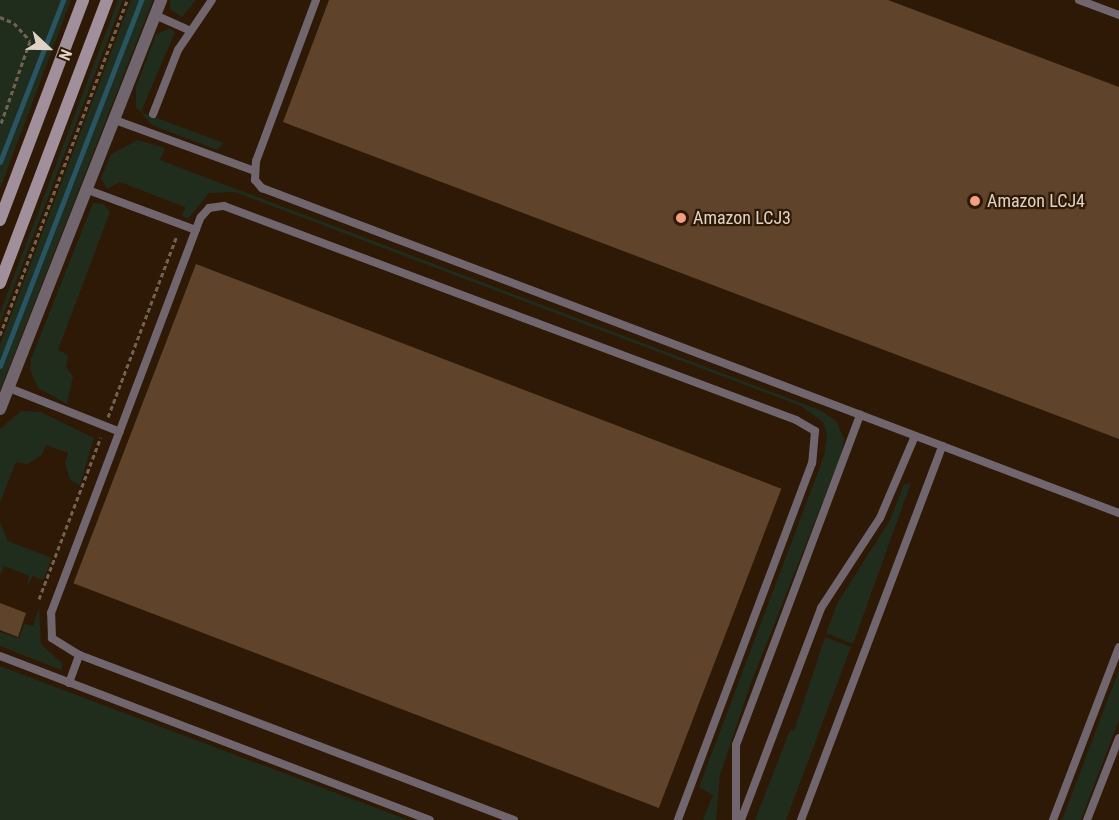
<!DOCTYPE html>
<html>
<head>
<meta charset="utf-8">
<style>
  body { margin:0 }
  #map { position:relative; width:1119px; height:820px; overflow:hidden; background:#2d1905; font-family:"Roboto Condensed",sans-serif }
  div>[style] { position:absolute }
  .green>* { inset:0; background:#202c1c }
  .stream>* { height:4.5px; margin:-2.25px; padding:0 2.25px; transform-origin:2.25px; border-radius:2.25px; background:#295462 }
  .building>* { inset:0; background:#5f442b; transform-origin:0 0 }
  .path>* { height:3px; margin-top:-1.5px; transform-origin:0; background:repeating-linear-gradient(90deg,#736251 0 4.5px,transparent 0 7.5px) }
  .service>* { height:8px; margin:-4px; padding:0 4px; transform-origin:4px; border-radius:4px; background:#72666e }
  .minor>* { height:12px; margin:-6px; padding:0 6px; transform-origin:6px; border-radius:6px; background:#72666e }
  .secondary>* { height:12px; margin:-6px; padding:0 6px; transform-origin:6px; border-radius:6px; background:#a28f9c }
  .dots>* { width:16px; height:16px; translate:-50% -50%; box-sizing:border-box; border:3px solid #2d1905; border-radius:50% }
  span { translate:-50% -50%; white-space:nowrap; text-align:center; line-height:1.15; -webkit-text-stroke:4.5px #2d1905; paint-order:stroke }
  .poi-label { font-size:18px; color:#e0d2c7 }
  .left { translate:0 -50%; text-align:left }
  .north { position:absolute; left:18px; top:18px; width:60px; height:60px; -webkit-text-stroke:4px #2d1905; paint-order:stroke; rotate:112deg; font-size:16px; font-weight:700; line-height:24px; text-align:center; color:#e0d2c7 }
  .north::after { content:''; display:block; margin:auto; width:21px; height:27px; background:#e0d2c7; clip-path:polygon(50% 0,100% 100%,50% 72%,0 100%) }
</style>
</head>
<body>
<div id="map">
  <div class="green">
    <div style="clip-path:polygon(0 0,71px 0,0 189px)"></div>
    <div style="clip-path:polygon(118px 0,123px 0,0 324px,0 313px)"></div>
    <div style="clip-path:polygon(131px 0,153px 0,0 391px,0 344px)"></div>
    <div style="clip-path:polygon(170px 0,196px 0,182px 17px,170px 9px)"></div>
    <div style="clip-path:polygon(170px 28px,175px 32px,141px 112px,224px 143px,217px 150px,152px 125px,136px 107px,136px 87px,156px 35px)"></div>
    <div style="clip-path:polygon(138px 140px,165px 148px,160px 160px,822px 411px,837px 422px,844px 439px,842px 453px,751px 683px,720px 775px,716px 820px,703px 820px,713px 795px,699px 787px,824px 456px,827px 435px,823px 422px,801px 406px,235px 192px,209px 193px,188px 219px,182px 216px,185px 207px,120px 182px,107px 189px,101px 178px,111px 154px)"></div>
    <div style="clip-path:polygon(93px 203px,104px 204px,110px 212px,58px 350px,68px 355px,66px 367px,73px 376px,67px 404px,38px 388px,30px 370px,31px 359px)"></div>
    <div style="clip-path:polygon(21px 411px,41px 412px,94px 438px,80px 485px,70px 480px,65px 463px,68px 453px,46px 445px,42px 455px,27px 464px,16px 462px,0 503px,0 429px)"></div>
    <div style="clip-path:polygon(911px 483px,853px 644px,826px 633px,838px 602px,890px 520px,904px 484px)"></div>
    <div style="clip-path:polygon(0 522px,8px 541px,52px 558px,43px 580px,33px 576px,27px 586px,29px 576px,4px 566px,0 576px)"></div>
    <div style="clip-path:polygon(39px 608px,41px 644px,63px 664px,61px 670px,0 646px,0 632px,19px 638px,24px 624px,33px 626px)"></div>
    <div style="clip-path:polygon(825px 637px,851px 647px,786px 820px,755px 820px,790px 730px,794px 731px)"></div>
    <div style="clip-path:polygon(0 666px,408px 820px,0 820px)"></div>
    <div style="clip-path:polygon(1119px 670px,1119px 720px,1081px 820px,1062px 820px)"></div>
  </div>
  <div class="stream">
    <div style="left:0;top:162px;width:174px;rotate:-68.7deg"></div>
    <div style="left:0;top:366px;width:392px;rotate:-68.9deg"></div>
  </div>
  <div class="building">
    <div style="clip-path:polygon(329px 0,888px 0,1119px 87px,1119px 439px,283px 122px)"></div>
    <div style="left:196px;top:264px;width:627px;height:342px;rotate:21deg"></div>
    <div style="clip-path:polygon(0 603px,26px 613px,18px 637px,0 630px)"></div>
  </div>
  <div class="path">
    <div style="left:0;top:17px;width:15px;rotate:23deg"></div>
    <div style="left:14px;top:23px;width:24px;rotate:48deg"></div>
    <div style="left:30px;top:41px;width:90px;rotate:109.4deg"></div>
    <div style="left:0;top:335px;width:358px;rotate:-69.2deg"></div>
    <div style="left:108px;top:417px;width:195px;rotate:-69.2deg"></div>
    <div style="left:39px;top:599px;width:173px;rotate:-69.1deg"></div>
  </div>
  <div class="service">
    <div style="left:316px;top:0;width:172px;rotate:110.4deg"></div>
    <div style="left:256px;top:161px;width:19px;rotate:93deg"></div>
    <div style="left:255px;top:180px;width:11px;rotate:49deg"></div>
    <div style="left:262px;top:188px;width:917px;rotate:20.77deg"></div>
    <div style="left:1079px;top:0;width:43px;rotate:20.6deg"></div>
    <div style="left:155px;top:15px;width:39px;rotate:24deg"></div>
    <div style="left:153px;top:114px;width:69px;rotate:-68.7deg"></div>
    <div style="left:178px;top:50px;width:60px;rotate:-55.8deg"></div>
    <div style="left:115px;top:120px;width:148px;rotate:20.1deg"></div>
    <div style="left:88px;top:190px;width:115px;rotate:20.3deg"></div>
    <div style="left:9px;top:388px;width:119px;rotate:21.6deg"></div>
    <div style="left:0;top:656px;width:460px;rotate:20.9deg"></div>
    <div style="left:69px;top:683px;width:30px;rotate:-70deg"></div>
    <div style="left:514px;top:820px;width:465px;rotate:-159.2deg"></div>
    <div style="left:79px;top:655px;width:32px;rotate:-148deg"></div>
    <div style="left:52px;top:638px;width:25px;rotate:-92deg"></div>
    <div style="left:51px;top:613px;width:423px;rotate:-69.3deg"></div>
    <div style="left:201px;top:217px;width:12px;rotate:-48deg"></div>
    <div style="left:209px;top:208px;width:15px;rotate:-8deg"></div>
    <div style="left:224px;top:206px;width:611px;rotate:20.51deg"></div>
    <div style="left:796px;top:420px;width:22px;rotate:30deg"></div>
    <div style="left:815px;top:431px;width:32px;rotate:95deg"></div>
    <div style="left:812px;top:463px;width:381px;rotate:110.6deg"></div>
    <div style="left:736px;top:820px;width:75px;rotate:-90deg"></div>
    <div style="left:736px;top:745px;width:353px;rotate:-69.4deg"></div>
    <div style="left:741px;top:820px;width:227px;rotate:-69.3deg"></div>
    <div style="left:821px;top:608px;width:108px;rotate:-56.8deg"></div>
    <div style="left:880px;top:518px;width:89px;rotate:-66.9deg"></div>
    <div style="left:801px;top:820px;width:400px;rotate:-69.3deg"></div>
    <div style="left:1053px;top:820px;width:185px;rotate:-69.1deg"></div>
    <div style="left:1087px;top:820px;width:88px;rotate:-68.7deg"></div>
  </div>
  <div class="minor">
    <div style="left:0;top:409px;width:440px;rotate:-68.5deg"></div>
  </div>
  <div class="secondary">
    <div style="left:0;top:220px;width:235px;rotate:-69.3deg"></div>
    <div style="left:0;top:283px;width:303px;rotate:-69.3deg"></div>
  </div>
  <div class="dots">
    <div style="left:975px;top:201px;background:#f2a080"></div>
    <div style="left:681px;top:218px;background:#f2a080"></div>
  </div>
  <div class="poi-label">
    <span class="left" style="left:987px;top:201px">Amazon LCJ4</span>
    <span class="left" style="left:693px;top:218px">Amazon LCJ3</span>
  </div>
  <div class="north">N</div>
</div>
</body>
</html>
